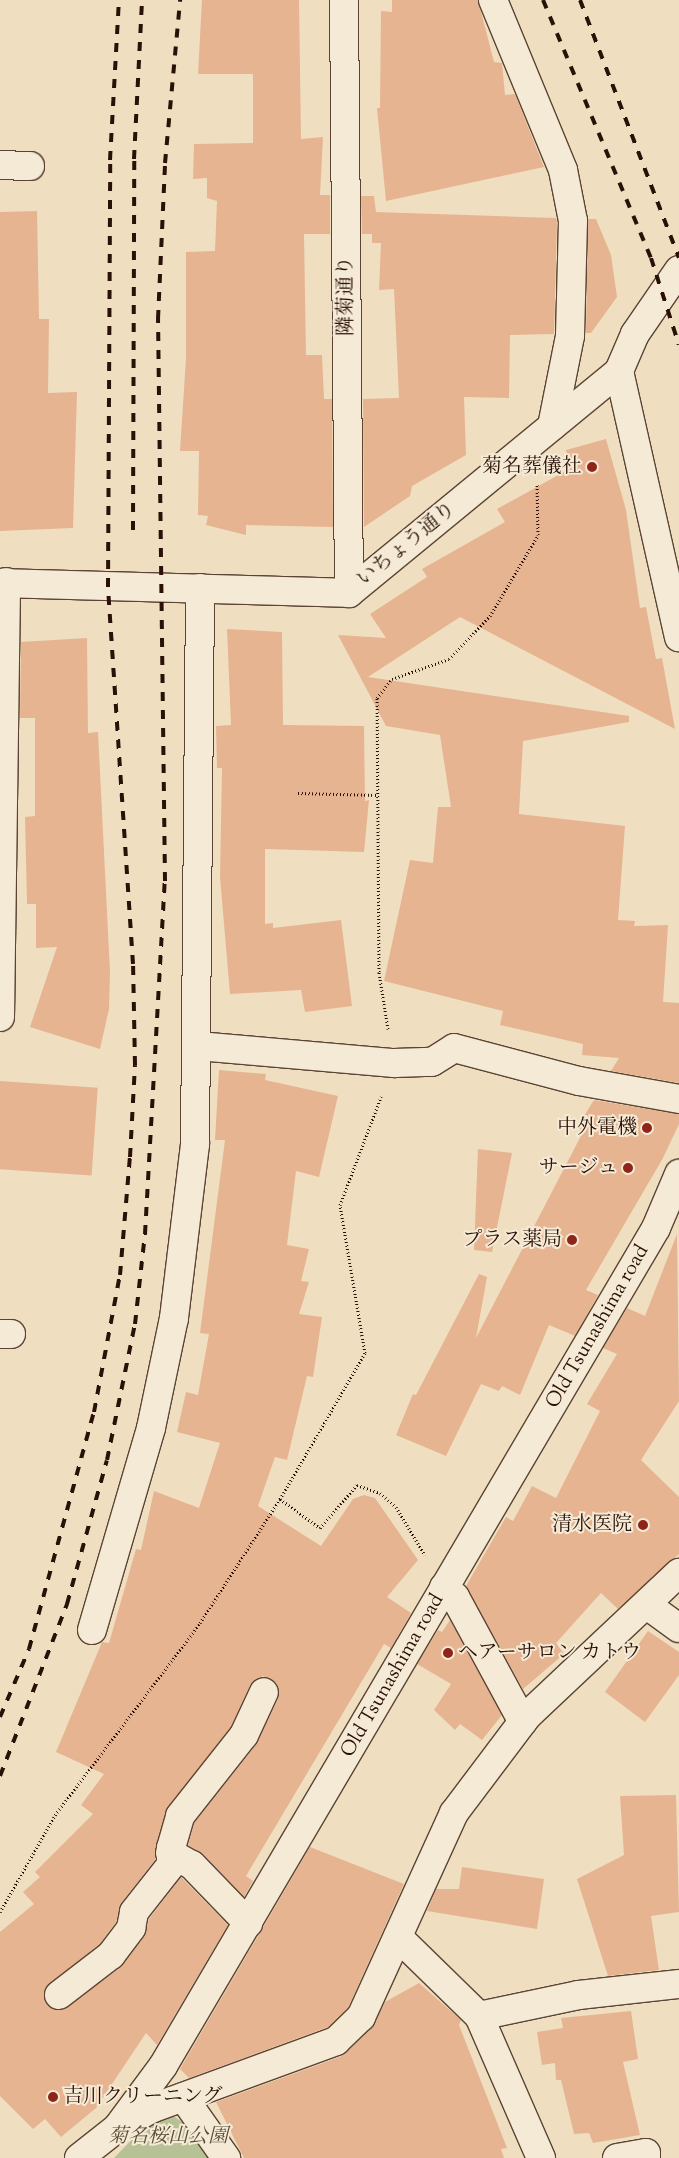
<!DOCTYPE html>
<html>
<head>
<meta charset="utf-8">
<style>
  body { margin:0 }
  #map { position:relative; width:679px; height:2158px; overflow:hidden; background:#efdfc0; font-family:"Sorts Mill Goudy","Noto Serif JP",serif }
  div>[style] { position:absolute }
  .green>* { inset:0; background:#b6c295 }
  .building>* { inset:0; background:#e6b491; transform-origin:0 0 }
  .path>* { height:3px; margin-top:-1.5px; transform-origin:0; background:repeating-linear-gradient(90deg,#2a1006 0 1px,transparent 0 3.5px) }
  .roads { filter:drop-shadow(1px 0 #5b4434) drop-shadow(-1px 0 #5b4434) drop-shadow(0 1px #5b4434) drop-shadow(0 -1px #5b4434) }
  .minor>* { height:28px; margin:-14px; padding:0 14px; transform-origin:14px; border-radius:14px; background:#f5ead6 }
  .rail>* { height:4px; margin-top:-2px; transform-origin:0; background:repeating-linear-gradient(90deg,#2a1006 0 9px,transparent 0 18px) }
  .dots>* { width:14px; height:14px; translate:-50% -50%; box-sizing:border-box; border:2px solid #f5ead6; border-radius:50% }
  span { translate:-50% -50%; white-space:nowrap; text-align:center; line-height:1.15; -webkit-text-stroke:4px #f5ead6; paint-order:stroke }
  .street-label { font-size:20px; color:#2a1006 }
  .poi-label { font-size:20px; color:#2a1006 }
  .right { translate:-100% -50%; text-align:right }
  .left { translate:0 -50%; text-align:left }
  .park-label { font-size:20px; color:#5b4e38; font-style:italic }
</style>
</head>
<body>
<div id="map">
  <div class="green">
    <div style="clip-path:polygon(169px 2113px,201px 2135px,219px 2158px,114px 2158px,148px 2123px)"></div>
  </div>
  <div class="building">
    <div style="clip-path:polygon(202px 0,299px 0,301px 139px,323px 137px,320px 195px,330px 195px,330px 234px,304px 234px,306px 355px,322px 355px,324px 399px,332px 399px,333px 527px,246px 525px,246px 535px,206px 525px,208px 516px,198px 515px,199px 451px,180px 451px,186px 358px,186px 252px,215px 251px,217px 201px,207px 198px,207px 178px,193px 179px,194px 144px,253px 143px,253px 74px,198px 74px)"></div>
    <div style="clip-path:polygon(392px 0,478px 0,494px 62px,502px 63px,505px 95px,515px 94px,544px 167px,386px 201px,377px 108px,380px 108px,381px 11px,392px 12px)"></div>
    <div style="clip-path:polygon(361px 196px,374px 196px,376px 212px,556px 218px,557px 222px,554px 334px,510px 335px,509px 398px,464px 397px,466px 455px,412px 486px,410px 496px,364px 527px,363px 399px,399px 398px,394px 289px,379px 290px,381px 243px,372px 243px,372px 234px,362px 234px)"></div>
    <div style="clip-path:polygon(37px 211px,39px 319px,49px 319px,48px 393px,77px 392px,73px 528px,0 531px,0 212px)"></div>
    <div style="clip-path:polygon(588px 219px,596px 219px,611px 255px,617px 297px,591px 333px,586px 333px)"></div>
    <div style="clip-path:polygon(606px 439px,626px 510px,640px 608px,646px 607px,656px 659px,662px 658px,675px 729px,460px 617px,368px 677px,629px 716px,629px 722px,523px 741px,519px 814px,625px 826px,618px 920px,635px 921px,634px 926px,668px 925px,663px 1002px,679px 1003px,679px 1083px,611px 1071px,619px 1058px,582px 1055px,583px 1044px,500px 1025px,503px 1011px,384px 981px,410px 860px,433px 863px,438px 807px,451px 807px,440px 735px,386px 726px,338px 635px,386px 638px,370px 614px,427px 577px,422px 569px,505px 522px,497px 509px,571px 468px,566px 450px)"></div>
    <div style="clip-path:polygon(227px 629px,282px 632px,283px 725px,364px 726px,365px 801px,369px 800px,364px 852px,265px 849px,265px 924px,273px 923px,273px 928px,341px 920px,352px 1006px,305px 1012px,301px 990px,230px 994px,220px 877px,222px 768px,217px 768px,216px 726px,231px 725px)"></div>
    <div style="clip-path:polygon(87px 638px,88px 733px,98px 732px,110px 972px,109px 1009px,100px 1049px,30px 1027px,57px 947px,36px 948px,36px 904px,27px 904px,25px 817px,35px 816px,35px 718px,20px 718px,21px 642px)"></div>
    <div style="clip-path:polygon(219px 1070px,266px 1074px,265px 1080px,338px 1096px,319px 1177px,296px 1171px,287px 1245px,309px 1249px,301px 1281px,309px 1282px,299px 1314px,322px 1317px,313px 1377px,307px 1376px,287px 1460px,275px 1457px,258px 1506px,321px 1546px,353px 1499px,364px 1495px,375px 1498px,418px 1560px,387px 1597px,411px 1613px,391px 1648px,384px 1644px,246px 1876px,253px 1881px,244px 1897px,203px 1854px,188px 1845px,194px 1823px,256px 1745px,278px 1699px,277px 1683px,263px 1676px,250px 1685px,231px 1727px,168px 1807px,155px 1860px,122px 1902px,116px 1922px,100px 1944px,45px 1989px,47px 2005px,62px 2010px,121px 1967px,144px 1937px,149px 1919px,181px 1877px,228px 1925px,157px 2045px,146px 2033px,96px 2108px,61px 2137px,45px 2119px,33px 2129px,0 2096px,0 1932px,34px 1904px,23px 1892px,40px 1877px,35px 1872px,93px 1814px,81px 1805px,104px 1774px,56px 1752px,102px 1642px,109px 1643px,136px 1549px,141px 1550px,154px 1491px,199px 1508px,220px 1443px,177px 1432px,186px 1392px,198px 1395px,209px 1334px,200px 1333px,225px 1140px,215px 1140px)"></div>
    <div style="left:0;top:1081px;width:98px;height:88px;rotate:4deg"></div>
    <div style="clip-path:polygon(594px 1100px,679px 1114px,679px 1124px,663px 1158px,586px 1290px,598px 1295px,575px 1336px,549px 1325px,520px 1395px,502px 1386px,499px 1391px,481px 1384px,446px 1456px,396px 1435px,413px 1394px,416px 1395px,479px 1274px,487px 1277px,476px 1338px,583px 1132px,577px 1127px)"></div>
    <div style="clip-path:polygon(478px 1149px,512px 1153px,492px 1252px,474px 1250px)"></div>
    <div style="clip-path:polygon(677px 1234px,679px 1401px,641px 1460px,679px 1497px,679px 1554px,618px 1609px,601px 1593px,556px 1643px,564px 1654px,523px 1689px,466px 1586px,506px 1517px,513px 1521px,532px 1486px,556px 1498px,600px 1411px,587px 1404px,617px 1354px,603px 1348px,627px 1308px,645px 1316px)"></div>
    <div style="clip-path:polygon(450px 1620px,502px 1715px,482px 1740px,460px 1724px,455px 1730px,434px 1710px,451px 1684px,417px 1664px,438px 1630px,442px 1632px)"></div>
    <div style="clip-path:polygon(648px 1631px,679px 1652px,679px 1675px,645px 1722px,605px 1692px)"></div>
    <div style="clip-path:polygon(676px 1795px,679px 1912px,651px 1916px,659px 1970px,608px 1976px,577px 1879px,624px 1855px,620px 1796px)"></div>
    <div style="clip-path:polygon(310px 1847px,404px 1884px,348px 2008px,328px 2027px,189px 2078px,180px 2069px)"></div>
    <div style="clip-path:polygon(462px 1867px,544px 1879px,537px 1929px,427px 1911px,436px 1889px,459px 1889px)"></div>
    <div style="clip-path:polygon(419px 1983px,461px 2020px,459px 2025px,507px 2148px,501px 2149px,504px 2158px,244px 2158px,216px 2102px,342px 2056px,372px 2028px,385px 2002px)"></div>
    <div style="clip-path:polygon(631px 2011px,638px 2059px,623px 2062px,640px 2135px,593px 2143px,589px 2133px,574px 2134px,561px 2080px,556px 2080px,555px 2063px,542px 2065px,537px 2032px,563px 2028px,561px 2018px)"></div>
  </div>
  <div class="path">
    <div style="left:298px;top:793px;width:80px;rotate:1.4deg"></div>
    <div style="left:388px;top:1029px;width:58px;rotate:-99deg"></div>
    <div style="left:379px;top:972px;width:274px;rotate:-90.4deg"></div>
    <div style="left:377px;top:698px;width:24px;rotate:-52deg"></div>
    <div style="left:392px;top:679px;width:60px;rotate:-19.3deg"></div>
    <div style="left:449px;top:659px;width:59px;rotate:-46.4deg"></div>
    <div style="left:490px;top:616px;width:94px;rotate:-59.3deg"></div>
    <div style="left:538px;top:535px;width:52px;rotate:-91.1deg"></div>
    <div style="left:280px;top:1499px;width:49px;rotate:35.9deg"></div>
    <div style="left:320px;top:1528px;width:57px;rotate:-49.3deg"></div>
    <div style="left:357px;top:1485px;width:24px;rotate:19deg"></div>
    <div style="left:380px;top:1493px;width:21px;rotate:41deg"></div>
    <div style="left:396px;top:1507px;width:56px;rotate:58.9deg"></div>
    <div style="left:0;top:1912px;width:112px;rotate:-60.4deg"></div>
    <div style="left:55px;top:1815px;width:241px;rotate:-52.9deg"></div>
    <div style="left:200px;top:1623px;width:148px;rotate:-57.2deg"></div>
    <div style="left:280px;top:1499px;width:169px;rotate:-59.8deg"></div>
    <div style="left:365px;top:1353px;width:150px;rotate:-99.6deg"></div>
    <div style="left:340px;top:1205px;width:116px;rotate:-69.2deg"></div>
  </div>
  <div class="roads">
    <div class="minor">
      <div style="left:344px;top:0;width:593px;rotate:89.52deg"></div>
      <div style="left:493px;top:0;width:184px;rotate:67.6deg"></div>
      <div style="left:563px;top:170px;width:52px;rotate:78.9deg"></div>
      <div style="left:573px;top:221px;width:115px;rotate:91.5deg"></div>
      <div style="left:570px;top:336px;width:92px;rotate:101.3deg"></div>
      <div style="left:0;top:165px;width:30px;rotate:2deg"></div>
      <div style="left:679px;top:270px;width:78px;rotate:124.5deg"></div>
      <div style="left:635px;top:334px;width:40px;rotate:113.4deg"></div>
      <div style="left:619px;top:371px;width:273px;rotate:77.3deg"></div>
      <div style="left:0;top:583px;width:349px;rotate:1.6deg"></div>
      <div style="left:349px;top:593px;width:350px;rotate:-39.4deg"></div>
      <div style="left:0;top:1017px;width:435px;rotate:-89.2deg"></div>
      <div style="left:198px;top:1046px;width:197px;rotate:5deg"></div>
      <div style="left:394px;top:1063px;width:38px;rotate:-2deg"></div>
      <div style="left:432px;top:1062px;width:26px;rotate:-32deg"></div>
      <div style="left:454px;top:1048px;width:129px;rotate:14.8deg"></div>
      <div style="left:579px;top:1081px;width:102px;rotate:10.2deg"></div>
      <div style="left:0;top:1334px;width:11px"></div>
      <div style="left:444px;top:1587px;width:15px;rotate:42deg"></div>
      <div style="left:455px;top:1597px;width:142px;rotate:61.5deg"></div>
      <div style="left:647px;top:1605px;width:39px;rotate:36deg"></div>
      <div style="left:92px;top:1630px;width:210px;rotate:-73.7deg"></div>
      <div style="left:151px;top:1428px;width:112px;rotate:-78.2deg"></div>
      <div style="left:174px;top:1318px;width:175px;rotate:-83.1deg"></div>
      <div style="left:195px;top:1144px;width:556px;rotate:-89.48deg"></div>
      <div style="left:170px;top:1853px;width:25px;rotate:29deg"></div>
      <div style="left:192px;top:1865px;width:81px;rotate:46deg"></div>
      <div style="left:398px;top:1937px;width:113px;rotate:44.3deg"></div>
      <div style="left:479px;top:2016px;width:155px;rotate:66.4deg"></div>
      <div style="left:59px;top:1995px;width:66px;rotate:-37.6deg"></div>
      <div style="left:111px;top:1955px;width:34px;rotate:-53deg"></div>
      <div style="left:131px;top:1928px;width:16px;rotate:-79deg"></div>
      <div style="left:134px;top:1912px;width:60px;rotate:-51.8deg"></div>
      <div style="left:171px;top:1865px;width:17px;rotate:-90deg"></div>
      <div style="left:171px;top:1848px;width:33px;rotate:-74deg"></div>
      <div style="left:180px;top:1816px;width:103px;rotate:-51.7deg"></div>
      <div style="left:244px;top:1735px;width:47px;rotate:-65.1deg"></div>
      <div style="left:479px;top:2016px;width:102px;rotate:-11.9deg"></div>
      <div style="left:579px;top:1995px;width:101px;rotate:-6.3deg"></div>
      <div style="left:183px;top:2097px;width:75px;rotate:54.8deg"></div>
      <div style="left:124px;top:2124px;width:33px;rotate:-29deg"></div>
      <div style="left:153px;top:2108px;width:195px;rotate:-20.1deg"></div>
      <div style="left:336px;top:2041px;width:35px;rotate:-44deg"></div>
      <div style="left:361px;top:2017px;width:224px;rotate:-65.5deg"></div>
      <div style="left:454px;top:1813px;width:121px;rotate:-53deg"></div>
      <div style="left:527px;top:1716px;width:209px;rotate:-43.3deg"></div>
      <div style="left:79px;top:2158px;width:48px;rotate:-38.3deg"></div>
      <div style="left:117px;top:2128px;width:77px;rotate:-53.4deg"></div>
      <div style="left:163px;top:2066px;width:972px;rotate:-59.53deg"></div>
      <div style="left:656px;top:1228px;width:59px;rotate:-66.9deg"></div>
      <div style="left:617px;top:2158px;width:29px;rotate:-10deg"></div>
      <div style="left:646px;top:2153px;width:5px;rotate:90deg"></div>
    </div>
  </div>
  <div class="rail">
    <div style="left:543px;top:0;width:280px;rotate:67.3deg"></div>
    <div style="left:651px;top:258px;width:91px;rotate:72.2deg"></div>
    <div style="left:580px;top:0;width:276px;rotate:69deg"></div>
    <div style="left:133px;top:530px;width:371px;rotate:-89.8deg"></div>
    <div style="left:134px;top:159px;width:159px;rotate:-87.1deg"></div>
    <div style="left:0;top:1717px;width:74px;rotate:-66.9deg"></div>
    <div style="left:29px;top:1649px;width:246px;rotate:-74.7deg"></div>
    <div style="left:94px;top:1412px;width:139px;rotate:-79.3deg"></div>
    <div style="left:120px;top:1275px;width:118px;rotate:-85.2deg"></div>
    <div style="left:130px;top:1157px;width:92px;rotate:-86.9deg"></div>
    <div style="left:135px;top:1065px;width:101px;rotate:-91.1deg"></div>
    <div style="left:133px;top:964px;width:378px;rotate:-93.8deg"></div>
    <div style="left:108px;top:587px;width:427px;rotate:-89.7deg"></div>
    <div style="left:110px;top:160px;width:160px;rotate:-86.8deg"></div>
    <div style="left:0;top:1776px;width:185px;rotate:-68.7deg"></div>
    <div style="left:67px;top:1604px;width:149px;rotate:-74.5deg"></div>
    <div style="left:107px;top:1460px;width:139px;rotate:-78.4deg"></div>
    <div style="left:135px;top:1324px;width:91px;rotate:-83.7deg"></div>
    <div style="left:145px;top:1234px;width:354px;rotate:-86.8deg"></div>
    <div style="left:165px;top:881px;width:562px;rotate:-90.71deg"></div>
    <div style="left:158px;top:319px;width:156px;rotate:-87.4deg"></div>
    <div style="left:165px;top:163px;width:164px;rotate:-84.7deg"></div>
  </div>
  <div class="dots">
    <div style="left:592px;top:467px;background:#8f2418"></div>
    <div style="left:647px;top:1128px;background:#8f2418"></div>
    <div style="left:628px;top:1168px;background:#8f2418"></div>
    <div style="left:572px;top:1240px;background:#8f2418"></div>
    <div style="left:643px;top:1525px;background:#8f2418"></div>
    <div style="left:448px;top:1653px;background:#8f2418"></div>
    <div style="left:53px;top:2097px;background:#8f2418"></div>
  </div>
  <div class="street-label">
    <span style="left:347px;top:296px;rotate:-90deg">隣菊通り</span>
    <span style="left:407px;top:545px;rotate:-39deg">いちょう通り</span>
    <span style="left:598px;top:1327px;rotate:-60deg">Old Tsunashima road</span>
    <span style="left:393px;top:1676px;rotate:-60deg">Old Tsunashima road</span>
  </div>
  <div class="poi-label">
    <span class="right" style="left:582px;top:467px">菊名葬儀社</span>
    <span class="right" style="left:637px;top:1128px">中外電機</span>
    <span class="right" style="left:618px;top:1168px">サージュ</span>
    <span class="right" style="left:562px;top:1240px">プラス薬局</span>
    <span class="right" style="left:632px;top:1525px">清水医院</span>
    <span class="left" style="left:458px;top:1653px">ヘアーサロン カトウ</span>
    <span class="left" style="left:63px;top:2097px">吉川クリーニング</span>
  </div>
  <div class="park-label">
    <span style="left:168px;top:2137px">菊名桜山公園</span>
  </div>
</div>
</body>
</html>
